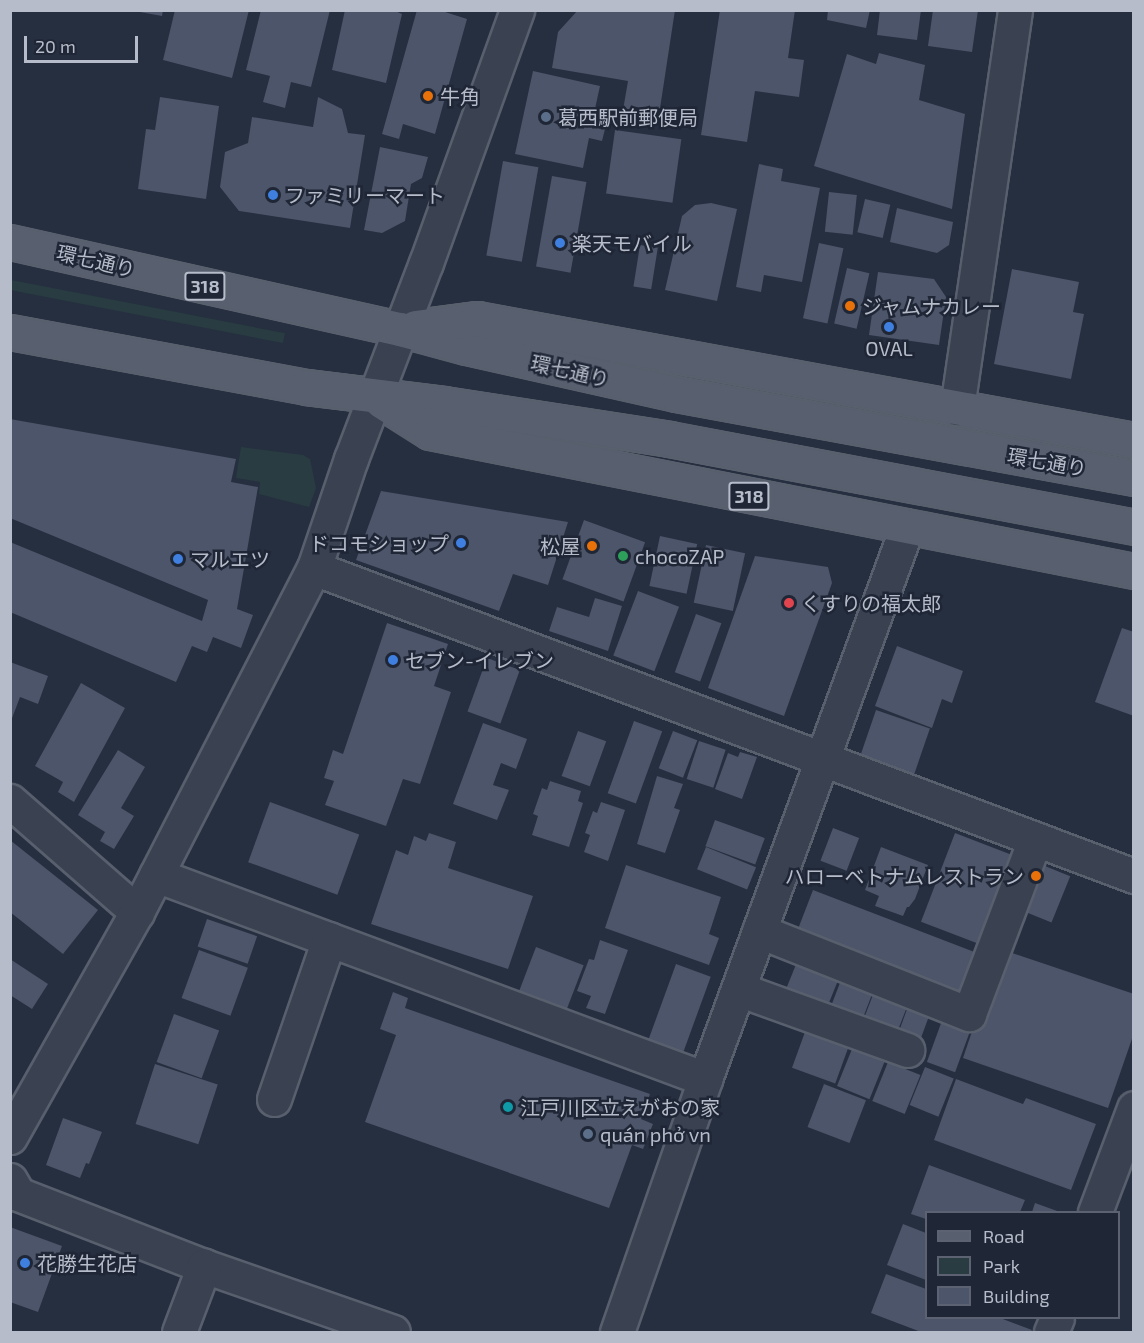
<!DOCTYPE html>
<html>
<head>
<meta charset="utf-8">
<style>
  body { margin:0 }
  #map { position:relative; width:1144px; height:1343px; overflow:hidden; background:#262f40; font-family:"Exo 2","Noto Sans JP",sans-serif }
  div>[style] { position:absolute }
  .green>* { inset:0; background:#283c41; transform-origin:0 0 }
  .building>* { inset:0; background:#4c5569; transform-origin:0 0 }
  .roads { filter:drop-shadow(2px 0 #585f6d) drop-shadow(-2px 0 #585f6d) drop-shadow(0 2px #585f6d) drop-shadow(0 -2px #585f6d) }
  .minor>* { height:33px; margin:-16.5px; padding:0 16.5px; transform-origin:16.5px; border-radius:16.5px; background:#3a4150 }
  .major>* { height:33px; margin:-16.5px; padding:0 16.5px; transform-origin:16.5px; border-radius:16.5px; background:#58606f }
  .dots>* { width:16px; height:16px; translate:-50% -50%; box-sizing:border-box; border:3px solid #1f2635; border-radius:50% }
  span { translate:-50% -50%; white-space:nowrap; text-align:center; line-height:1.15; -webkit-text-stroke:5px #1f2635; paint-order:stroke }
  .shield-label span { padding:2px 4px; background:#1f2635; border:2px solid; border-radius:4px; -webkit-text-stroke-width:0 }
  .shield-label { font-size:18px; color:#b7bcca; font-weight:700 }
  .poi-label { font-size:20px; color:#b7bcca }
  .left { translate:0 -50%; text-align:left }
  .right { translate:-100% -50%; text-align:right }
  .street-label { font-size:20px; color:#b7bcca }
  .frame { position:absolute; inset:0; border:12px solid #b7bcca; pointer-events:none }
  .legend { position:absolute; left:925px; top:1211px; width:195px; height:108px; box-sizing:border-box; background:#1f2635; border:2px solid #5c6271; margin:0; padding:8px 10px; list-style:none; font-size:18px; color:#b7bcca }
  .legend li { display:flex; align-items:center; gap:12px; height:30px }
  .legend b { width:30px; border:2px solid #5c6271 }
  .scale { position:absolute; left:24px; top:36px; width:114px; height:27px; box-sizing:border-box; border:3px solid #b7bcca; border-top:0; padding-left:8px; font-size:18px; line-height:21px; white-space:nowrap; color:#b7bcca; -webkit-text-stroke:4px #1f2635; paint-order:stroke }
</style>
</head>
<body>
<div id="map">
  <div class="green">
    <div style="left:11px;top:280px;width:279px;height:10px;rotate:11deg"></div>
    <div style="clip-path:polygon(241px 447px,303px 455px,310px 459px,316px 488px,309px 507px,259px 494px,260px 482px,236px 478px)"></div>
  </div>
  <div class="building">
    <div style="clip-path:polygon(129px 10px,163px 10px,162px 16px)"></div>
    <div style="clip-path:polygon(175px 10px,249px 10px,232px 78px,163px 60px)"></div>
    <div style="clip-path:polygon(261px 10px,330px 10px,311px 87px,291px 82px,285px 108px,263px 102px,270px 76px,246px 70px)"></div>
    <div style="clip-path:polygon(345px 10px,393px 10px,402px 14px,386px 83px,332px 70px)"></div>
    <div style="clip-path:polygon(417px 10px,439px 10px,467px 19px,435px 134px,403px 124px,399px 139px,382px 134px)"></div>
    <div style="clip-path:polygon(578px 10px,675px 10px,659px 115px,623px 110px,628px 81px,552px 68px,558px 32px)"></div>
    <div style="clip-path:polygon(720px 10px,795px 10px,788px 58px,804px 60px,799px 97px,755px 91px,747px 142px,701px 135px)"></div>
    <div style="clip-path:polygon(828px 10px,870px 10px,866px 28px,827px 20px)"></div>
    <div style="clip-path:polygon(880px 10px,921px 10px,917px 40px,877px 35px)"></div>
    <div style="clip-path:polygon(933px 10px,978px 10px,972px 52px,928px 46px)"></div>
    <div style="clip-path:polygon(879px 53px,925px 65px,919px 100px,965px 114px,952px 209px,814px 166px,847px 54px,876px 64px)"></div>
    <div style="clip-path:polygon(533px 71px,600px 86px,593px 118px,607px 121px,602px 141px,589px 138px,583px 168px,515px 154px)"></div>
    <div style="clip-path:polygon(160px 97px,219px 106px,206px 199px,138px 189px,146px 129px,155px 130px)"></div>
    <div style="clip-path:polygon(318px 97px,342px 109px,348px 133px,365px 135px,350px 228px,239px 211px,220px 187px,225px 152px,248px 143px,252px 117px,313px 127px)"></div>
    <div style="left:615px;top:130px;width:67px;height:64px;rotate:8deg"></div>
    <div style="clip-path:polygon(380px 147px,428px 157px,422px 178px,411px 184px,405px 221px,382px 233px,364px 230px)"></div>
    <div style="left:503px;top:161px;width:36px;height:96px;rotate:10deg"></div>
    <div style="clip-path:polygon(759px 164px,783px 169px,781px 181px,820px 188px,802px 282px,764px 275px,761px 292px,736px 287px)"></div>
    <div style="left:552px;top:176px;width:35px;height:92px;rotate:10deg"></div>
    <div style="left:829px;top:192px;width:28px;height:40px;rotate:6deg"></div>
    <div style="left:865px;top:199px;width:26px;height:34px;rotate:13deg"></div>
    <div style="clip-path:polygon(711px 203px,737px 209px,717px 301px,665px 290px,682px 216px,695px 205px)"></div>
    <div style="clip-path:polygon(897px 208px,953px 222px,949px 245px,937px 253px,890px 242px)"></div>
    <div style="left:819px;top:243px;width:25px;height:77px;rotate:12deg"></div>
    <div style="left:640px;top:245px;width:18px;height:42px;rotate:9deg"></div>
    <div style="left:847px;top:268px;width:23px;height:57px;rotate:13deg"></div>
    <div style="clip-path:polygon(1012px 269px,1079px 282px,1073px 312px,1084px 314px,1071px 379px,994px 364px)"></div>
    <div style="clip-path:polygon(878px 272px,934px 279px,946px 297px,939px 345px,869px 335px)"></div>
    <div style="clip-path:polygon(10px 419px,236px 459px,231px 482px,258px 487px,237px 609px,253px 615px,241px 648px,213px 637px,207px 652px,192px 646px,176px 682px,10px 612px,10px 542px,202px 621px,208px 600px,10px 518px)"></div>
    <div style="clip-path:polygon(381px 491px,568px 522px,548px 585px,513px 574px,499px 611px,356px 560px)"></div>
    <div style="left:584px;top:520px;width:65px;height:63px;rotate:20deg"></div>
    <div style="left:660px;top:536px;width:38px;height:51px;rotate:12deg"></div>
    <div style="left:706px;top:545px;width:40px;height:59px;rotate:12deg"></div>
    <div style="clip-path:polygon(755px 556px,828px 567px,832px 583px,784px 716px,708px 688px)"></div>
    <div style="left:638px;top:591px;width:44px;height:69px;rotate:21deg"></div>
    <div style="clip-path:polygon(595px 598px,622px 606px,608px 651px,549px 631px,557px 607px,589px 617px)"></div>
    <div style="left:696px;top:614px;width:27px;height:62px;rotate:20deg"></div>
    <div style="clip-path:polygon(387px 623px,448px 644px,434px 686px,451px 692px,420px 784px,403px 779px,386px 826px,325px 805px,334px 781px,324px 778px,333px 750px,343px 754px)"></div>
    <div style="clip-path:polygon(1122px 628px,1134px 632px,1134px 716px,1095px 702px)"></div>
    <div style="clip-path:polygon(897px 646px,963px 671px,952px 703px,942px 699px,932px 728px,875px 706px)"></div>
    <div style="left:487px;top:658px;width:35px;height:57px;rotate:20deg"></div>
    <div style="clip-path:polygon(10px 662px,48px 676px,38px 704px,20px 697px,11px 721px)"></div>
    <div style="clip-path:polygon(81px 683px,125px 708px,74px 802px,58px 792px,63px 782px,35px 766px)"></div>
    <div style="left:876px;top:710px;width:57px;height:48px;rotate:19deg"></div>
    <div style="left:634px;top:721px;width:30px;height:77px;rotate:20deg"></div>
    <div style="clip-path:polygon(483px 723px,527px 739px,516px 769px,501px 763px,493px 785px,509px 790px,497px 820px,453px 804px)"></div>
    <div style="left:578px;top:731px;width:30px;height:48px;rotate:20deg"></div>
    <div style="left:673px;top:731px;width:26px;height:40px;rotate:21deg"></div>
    <div style="left:699px;top:741px;width:28px;height:40px;rotate:18deg"></div>
    <div style="clip-path:polygon(118px 750px,145px 767px,121px 808px,134px 816px,114px 849px,100px 841px,105px 832px,78px 815px)"></div>
    <div style="clip-path:polygon(740px 752px,757px 757px,742px 799px,715px 789px,728px 753px,738px 757px)"></div>
    <div style="clip-path:polygon(657px 776px,683px 784px,674px 808px,680px 810px,665px 853px,637px 844px)"></div>
    <div style="clip-path:polygon(550px 781px,581px 791px,578px 801px,583px 803px,569px 847px,532px 835px,538px 816px,533px 814px,542px 788px,547px 790px)"></div>
    <div style="left:270px;top:802px;width:95px;height:64px;rotate:20deg"></div>
    <div style="clip-path:polygon(601px 802px,625px 810px,608px 861px,584px 852px,590px 835px,585px 833px,593px 811px,597px 813px)"></div>
    <div style="left:715px;top:820px;width:53px;height:28px;rotate:20deg"></div>
    <div style="left:833px;top:828px;width:28px;height:35px;rotate:21deg"></div>
    <div style="clip-path:polygon(429px 833px,456px 842px,448px 868px,533px 896px,508px 969px,371px 924px,396px 850px,408px 855px,414px 836px,426px 841px)"></div>
    <div style="left:955px;top:833px;width:70px;height:95px;rotate:21deg"></div>
    <div style="clip-path:polygon(10px 840px,98px 910px,63px 954px,10px 912px)"></div>
    <div style="left:706px;top:847px;width:54px;height:24px;rotate:22deg"></div>
    <div style="clip-path:polygon(881px 847px,928px 865px,915px 899px,909px 907px,907px 907px,903px 916px,875px 906px,879px 896px,865px 890px)"></div>
    <div style="left:1035px;top:862px;width:38px;height:50px;rotate:22deg"></div>
    <div style="clip-path:polygon(626px 865px,721px 897px,709px 934px,719px 938px,709px 965px,605px 928px)"></div>
    <div style="left:813px;top:890px;width:182px;height:52px;rotate:21deg"></div>
    <div style="left:207px;top:919px;width:53px;height:29px;rotate:19deg"></div>
    <div style="clip-path:polygon(600px 940px,628px 950px,605px 1014px,586px 1008px,591px 996px,577px 991px,589px 959px,594px 960px)"></div>
    <div style="left:536px;top:947px;width:51px;height:50px;rotate:21deg"></div>
    <div style="clip-path:polygon(1000px 949px,1134px 994px,1134px 1033px,1108px 1108px,963px 1058px)"></div>
    <div style="left:199px;top:950px;width:52px;height:51px;rotate:20deg"></div>
    <div style="left:799px;top:957px;width:45px;height:41px;rotate:22deg"></div>
    <div style="clip-path:polygon(10px 959px,48px 984px,32px 1009px,10px 995px)"></div>
    <div style="left:676px;top:964px;width:37px;height:82px;rotate:20deg"></div>
    <div style="left:843px;top:975px;width:34px;height:40px;rotate:21deg"></div>
    <div style="left:876px;top:987px;width:36px;height:42px;rotate:21deg"></div>
    <div style="clip-path:polygon(393px 992px,408px 998px,405px 1008px,650px 1094px,641px 1119px,653px 1124px,643px 1149px,632px 1145px,609px 1208px,365px 1122px,396px 1035px,380px 1029px)"></div>
    <div style="left:910px;top:1001px;width:23px;height:34px;rotate:20deg"></div>
    <div style="left:174px;top:1014px;width:48px;height:51px;rotate:20deg"></div>
    <div style="left:944px;top:1015px;width:30px;height:50px;rotate:20deg"></div>
    <div style="left:805px;top:1032px;width:46px;height:38px;rotate:20deg"></div>
    <div style="left:852px;top:1049px;width:35px;height:40px;rotate:22deg"></div>
    <div style="left:888px;top:1062px;width:35px;height:42px;rotate:22deg"></div>
    <div style="left:155px;top:1064px;width:66px;height:63px;rotate:18deg"></div>
    <div style="left:925px;top:1067px;width:31px;height:41px;rotate:22deg"></div>
    <div style="clip-path:polygon(956px 1079px,1023px 1104px,1026px 1098px,1096px 1124px,1071px 1190px,934px 1140px)"></div>
    <div style="left:824px;top:1084px;width:45px;height:46px;rotate:21deg"></div>
    <div style="clip-path:polygon(63px 1118px,102px 1132px,89px 1164px,86px 1163px,80px 1178px,46px 1165px)"></div>
    <div style="clip-path:polygon(929px 1165px,1025px 1200px,1020px 1212px,926px 1212px,926px 1219px,911px 1214px)"></div>
    <div style="clip-path:polygon(1035px 1203px,1060px 1212px,1032px 1212px)"></div>
    <div style="clip-path:polygon(903px 1224px,926px 1233px,926px 1280px,887px 1265px)"></div>
    <div style="clip-path:polygon(10px 1227px,62px 1246px,38px 1312px,10px 1302px)"></div>
    <div style="clip-path:polygon(886px 1274px,926px 1289px,926px 1318px,1000px 1318px,1032px 1330px,1031px 1332px,921px 1332px,871px 1313px)"></div>
  </div>
  <div class="roads">
    <div class="minor">
      <div style="left:957px;top:408px;width:402px;rotate:-81.7deg"></div>
      <div style="left:314px;top:568px;width:876px;rotate:20.59deg"></div>
      <div style="left:10px;top:801px;width:169px;rotate:41.2deg"></div>
      <div style="left:156px;top:875px;width:586px;rotate:20.38deg"></div>
      <div style="left:759px;top:931px;width:226px;rotate:21.6deg"></div>
      <div style="left:969px;top:1014px;width:187px;rotate:-69.3deg"></div>
      <div style="left:738px;top:989px;width:180px;rotate:19.8deg"></div>
      <div style="left:274px;top:1099px;width:169px;rotate:-71deg"></div>
      <div style="left:10px;top:1137px;width:258px;rotate:-60.6deg"></div>
      <div style="left:137px;top:912px;width:387px;rotate:-62.8deg"></div>
      <div style="left:314px;top:568px;width:115px;rotate:-71.3deg"></div>
      <div style="left:351px;top:459px;width:210px;rotate:-69.1deg"></div>
      <div style="left:426px;top:263px;width:269px;rotate:-70.2deg"></div>
      <div style="left:10px;top:1180px;width:16px;rotate:60deg"></div>
      <div style="left:18px;top:1194px;width:199px;rotate:21.2deg"></div>
      <div style="left:204px;top:1266px;width:200px;rotate:19.2deg"></div>
      <div style="left:1095px;top:1212px;width:111px;rotate:-69.4deg"></div>
      <div style="left:179px;top:1332px;width:71px;rotate:-69.3deg"></div>
      <div style="left:617px;top:1332px;width:268px;rotate:-70.8deg"></div>
      <div style="left:705px;top:1079px;width:588px;rotate:-69.9deg"></div>
      <div style="left:1051px;top:1332px;width:15px;rotate:-67deg"></div>
    </div>
    <div class="major">
      <div style="left:10px;top:242px;width:400px;rotate:12.6deg"></div>
      <div style="left:400px;top:329px;width:68px;rotate:15.3deg"></div>
      <div style="left:466px;top:347px;width:215px;rotate:12.6deg"></div>
      <div style="left:676px;top:394px;width:466px;rotate:10.4deg"></div>
      <div style="left:415px;top:327px;width:63px;rotate:-7.4deg"></div>
      <div style="left:477px;top:319px;width:668px;rotate:10.44deg"></div>
      <div style="left:10px;top:332px;width:301px;rotate:10.5deg"></div>
      <div style="left:306px;top:387px;width:139px;rotate:7deg"></div>
      <div style="left:444px;top:404px;width:228px;rotate:8.8deg"></div>
      <div style="left:669px;top:439px;width:473px;rotate:10.7deg"></div>
      <div style="left:381px;top:401px;width:58px;rotate:32.3deg"></div>
      <div style="left:430px;top:432px;width:718px;rotate:11.17deg"></div>
    </div>
  </div>
  <div class="dots">
    <div style="left:428px;top:96px;background:#e8710a"></div>
    <div style="left:546px;top:117px;background:#5c6f8a"></div>
    <div style="left:273px;top:195px;background:#3f7fe0"></div>
    <div style="left:560px;top:243px;background:#3f7fe0"></div>
    <div style="left:850px;top:306px;background:#e8710a"></div>
    <div style="left:889px;top:327px;background:#3f7fe0"></div>
    <div style="left:461px;top:543px;background:#3f7fe0"></div>
    <div style="left:592px;top:546px;background:#e8710a"></div>
    <div style="left:623px;top:556px;background:#2e9e5b"></div>
    <div style="left:178px;top:559px;background:#3f7fe0"></div>
    <div style="left:789px;top:603px;background:#e0444e"></div>
    <div style="left:393px;top:660px;background:#3f7fe0"></div>
    <div style="left:1036px;top:876px;background:#e8710a"></div>
    <div style="left:508px;top:1107px;background:#0f9aa8"></div>
    <div style="left:588px;top:1134px;background:#5c6f8a"></div>
    <div style="left:25px;top:1263px;background:#3f7fe0"></div>
  </div>
  <div class="shield-label">
    <span style="left:205px;top:286px">318</span>
    <span style="left:749px;top:496px">318</span>
  </div>
  <div class="poi-label">
    <span class="left" style="left:440px;top:96px">牛角</span>
    <span class="left" style="left:558px;top:117px">葛西駅前郵便局</span>
    <span class="left" style="left:285px;top:195px">ファミリーマート</span>
    <span class="left" style="left:572px;top:243px">楽天モバイル</span>
    <span class="left" style="left:862px;top:306px">ジャムナカレー</span>
    <span style="left:889px;top:348px">OVAL</span>
    <span class="right" style="left:449px;top:543px">ドコモショップ</span>
    <span class="right" style="left:580px;top:546px">松屋</span>
    <span class="left" style="left:635px;top:556px">chocoZAP</span>
    <span class="left" style="left:190px;top:559px">マルエツ</span>
    <span class="left" style="left:801px;top:603px">くすりの福太郎</span>
    <span class="left" style="left:405px;top:660px">セブン-イレブン</span>
    <span class="right" style="left:1024px;top:876px">ハローベトナムレストラン</span>
    <span class="left" style="left:520px;top:1107px">江戸川区立えがおの家</span>
    <span class="left" style="left:600px;top:1134px">quán phở vn</span>
    <span class="left" style="left:37px;top:1263px">花勝生花店</span>
  </div>
  <div class="street-label">
    <span style="left:96px;top:261px;rotate:13deg">環七通り</span>
    <span style="left:570px;top:371px;rotate:13deg">環七通り</span>
    <span style="left:1047px;top:462px;rotate:10deg">環七通り</span>
  </div>
  <div class="frame"></div>
  <ul class="legend">
  <li><b style="height:8px;background:#58606f"></b>Road</li>
  <li><b style="height:16px;background:#283c41"></b>Park</li>
  <li><b style="height:16px;background:#4c5569"></b>Building</li>
  </ul>
  <div class="scale">20 m</div>
</div>
</body>
</html>
